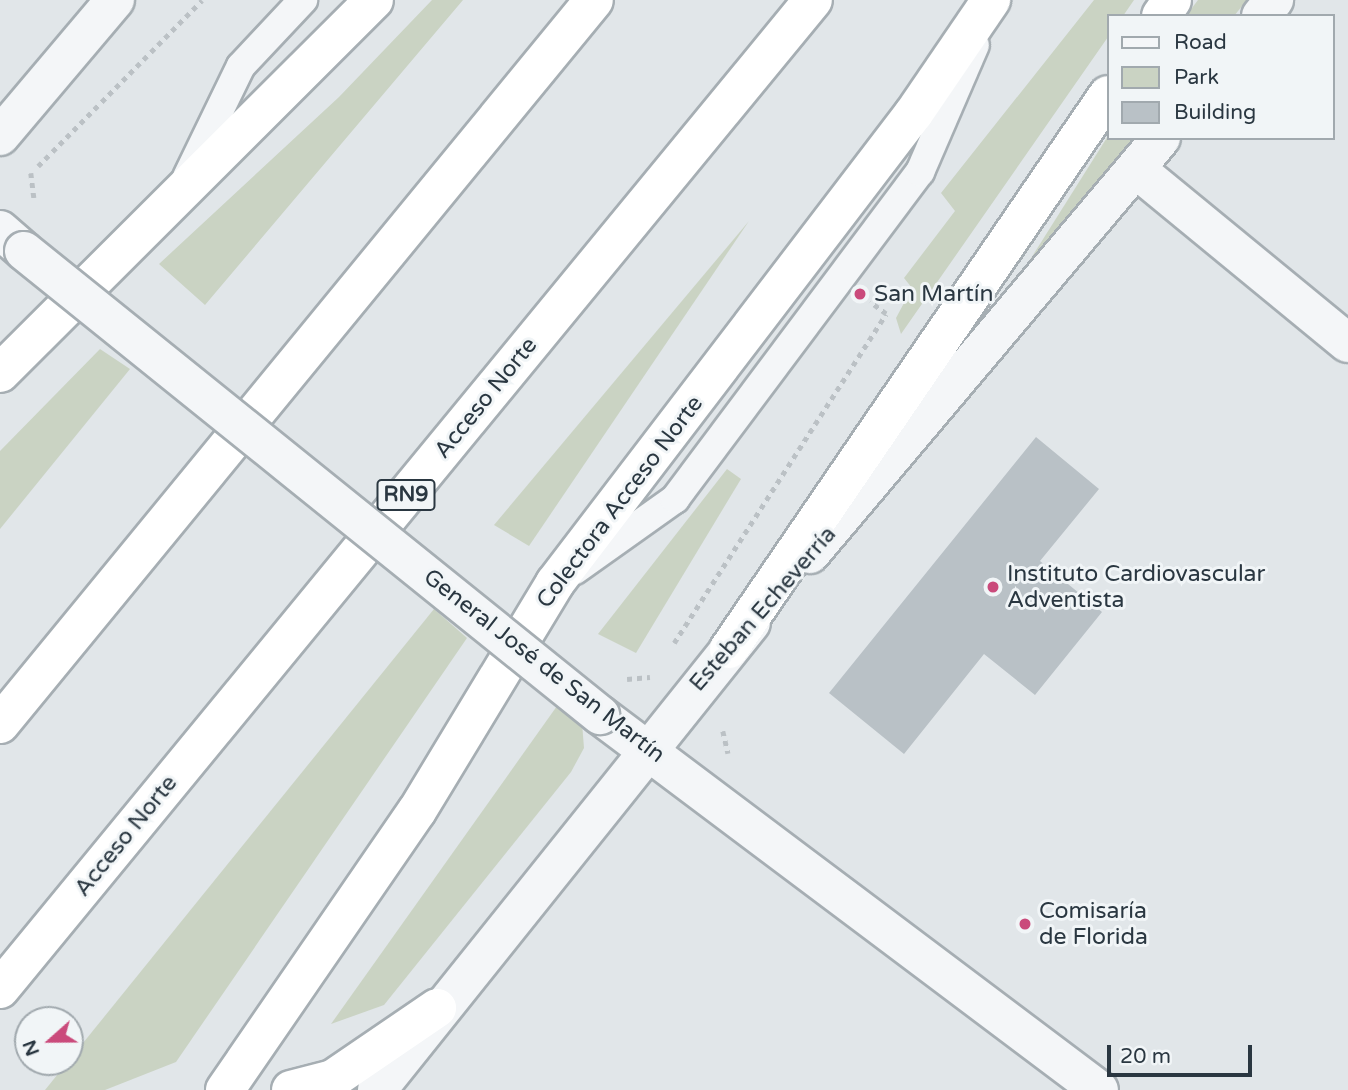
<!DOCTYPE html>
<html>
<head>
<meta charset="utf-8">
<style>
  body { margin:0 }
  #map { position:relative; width:1348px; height:1090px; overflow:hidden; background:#e1e6e9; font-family:"Varela Round",sans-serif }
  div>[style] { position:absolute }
  .green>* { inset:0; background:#cad3c3 }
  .building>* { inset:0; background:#b9c1c6 }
  .path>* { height:4.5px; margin-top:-2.25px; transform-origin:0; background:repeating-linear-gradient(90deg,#bbc1c5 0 5px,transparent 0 10px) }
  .roads { filter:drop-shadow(2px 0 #a6aeb3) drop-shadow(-2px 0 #a6aeb3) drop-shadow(0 2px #a6aeb3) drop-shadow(0 -2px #a6aeb3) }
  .service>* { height:28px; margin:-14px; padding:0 14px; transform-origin:14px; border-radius:14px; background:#f4f6f8 }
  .minor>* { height:38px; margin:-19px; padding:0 19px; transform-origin:19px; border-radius:19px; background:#f4f6f8 }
  .tertiary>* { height:38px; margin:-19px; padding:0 19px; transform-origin:19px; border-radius:19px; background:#f4f6f8 }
  .motorway>* { height:38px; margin:-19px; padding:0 19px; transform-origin:19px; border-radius:19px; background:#fff }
  .bridges { filter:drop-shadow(2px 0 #a6aeb3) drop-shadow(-2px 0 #a6aeb3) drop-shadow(0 2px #a6aeb3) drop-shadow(0 -2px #a6aeb3) }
  .tertiary-bridge>* { height:38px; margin:-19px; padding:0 19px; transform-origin:19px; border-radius:19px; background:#f4f6f8 }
  .dots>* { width:19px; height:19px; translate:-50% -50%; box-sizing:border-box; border:4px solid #f1f5f7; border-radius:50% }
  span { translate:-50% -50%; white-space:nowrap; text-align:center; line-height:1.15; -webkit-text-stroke:6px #f1f5f7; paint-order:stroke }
  .shield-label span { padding:2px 5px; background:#f1f5f7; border:2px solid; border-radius:5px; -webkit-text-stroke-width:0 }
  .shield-label { font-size:21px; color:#2a3741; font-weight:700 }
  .poi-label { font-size:23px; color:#2a3741 }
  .left { translate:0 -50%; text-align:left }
  .street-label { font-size:23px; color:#2a3741 }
  .legend { position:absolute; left:1107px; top:14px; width:228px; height:126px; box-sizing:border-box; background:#f1f5f7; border:2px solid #a1a9ae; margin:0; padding:9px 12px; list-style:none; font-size:21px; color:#2a3741 }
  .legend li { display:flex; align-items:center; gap:14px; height:35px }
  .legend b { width:35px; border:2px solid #a1a9ae }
  .north { position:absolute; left:14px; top:1006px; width:70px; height:70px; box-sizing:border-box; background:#f1f5f7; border:2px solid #a1a9ae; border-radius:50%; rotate:249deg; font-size:19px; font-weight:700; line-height:28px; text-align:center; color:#2a3741 }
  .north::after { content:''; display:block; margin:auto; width:24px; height:32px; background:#ca4a7b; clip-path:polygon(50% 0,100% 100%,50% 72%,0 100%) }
  .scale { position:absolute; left:1107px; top:1045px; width:145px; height:32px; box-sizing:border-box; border:4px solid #2a3741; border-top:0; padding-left:9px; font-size:21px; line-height:24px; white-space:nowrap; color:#2a3741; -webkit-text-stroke:5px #f1f5f7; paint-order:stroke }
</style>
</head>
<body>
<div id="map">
  <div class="green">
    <div style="clip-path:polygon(432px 0,463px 0,205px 305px,159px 264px,339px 97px)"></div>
    <div style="clip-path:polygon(1094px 0,1134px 0,1123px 16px,1108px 16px,1108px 37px,901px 334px,896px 318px,912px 288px,904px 278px,955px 211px,941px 193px)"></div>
    <div style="clip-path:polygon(1198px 0,1247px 0,1234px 16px,1186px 16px)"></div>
    <div style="clip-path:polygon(1108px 136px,1134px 138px,1049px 247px,1028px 263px)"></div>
    <div style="clip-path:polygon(749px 221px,529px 546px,494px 525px)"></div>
    <div style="clip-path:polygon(100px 349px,130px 369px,0 529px,0 451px)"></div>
    <div style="clip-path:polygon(727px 469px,741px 479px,636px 653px,598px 634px)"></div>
    <div style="clip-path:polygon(434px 609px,467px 638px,176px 1062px,105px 1090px,45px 1090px)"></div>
    <div style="clip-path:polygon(557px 706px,582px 723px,584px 748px,571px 772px,384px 1005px,331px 1024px)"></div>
  </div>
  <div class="building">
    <div style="clip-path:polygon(1036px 437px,1099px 489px,1040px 561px,1102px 612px,1035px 695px,984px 654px,904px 754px,829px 693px)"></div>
  </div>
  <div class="path">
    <div style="left:38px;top:166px;width:233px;rotate:-45.3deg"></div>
    <div style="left:31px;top:173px;width:25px;rotate:83deg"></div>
    <div style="left:674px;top:643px;width:391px;rotate:-57.2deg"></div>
    <div style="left:886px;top:314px;width:20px;rotate:-143deg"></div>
    <div style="left:627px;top:679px;width:23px;rotate:-5deg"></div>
    <div style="left:723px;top:731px;width:23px;rotate:77deg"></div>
  </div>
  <div class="roads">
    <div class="service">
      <div style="left:187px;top:177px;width:123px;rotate:-64.1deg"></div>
      <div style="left:241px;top:66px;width:91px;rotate:-46.8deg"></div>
      <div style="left:575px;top:570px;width:123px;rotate:-35.4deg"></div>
      <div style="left:675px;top:499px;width:409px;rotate:-53.2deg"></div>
      <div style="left:920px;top:172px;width:138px;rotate:-66.6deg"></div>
    </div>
    <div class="minor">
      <div style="left:1136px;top:169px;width:274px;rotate:39.4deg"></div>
    </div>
    <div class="tertiary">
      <div style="left:1261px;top:16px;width:21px;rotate:-51deg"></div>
      <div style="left:0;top:136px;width:178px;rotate:-49.8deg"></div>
      <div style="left:0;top:230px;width:32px;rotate:41deg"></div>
      <div style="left:810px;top:554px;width:544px;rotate:-49.84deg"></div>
      <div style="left:600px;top:715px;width:624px;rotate:36.92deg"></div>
      <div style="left:377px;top:1090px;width:598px;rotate:-51.31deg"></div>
    </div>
    <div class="motorway">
      <div style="left:1161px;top:16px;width:19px;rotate:-55deg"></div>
      <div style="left:0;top:373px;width:528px;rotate:-44.92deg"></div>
      <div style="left:729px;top:649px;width:671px;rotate:-55.62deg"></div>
      <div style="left:0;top:724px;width:936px;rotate:-50.63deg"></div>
      <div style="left:0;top:989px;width:1280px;rotate:-50.58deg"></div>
      <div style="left:225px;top:1090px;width:339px;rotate:-55.5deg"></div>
      <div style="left:417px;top:811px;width:267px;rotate:-58.8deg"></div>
      <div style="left:555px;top:583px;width:591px;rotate:-52.63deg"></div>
      <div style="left:914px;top:113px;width:137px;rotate:-55.7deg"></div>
      <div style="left:291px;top:1090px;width:43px;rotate:-14.7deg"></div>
      <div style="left:333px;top:1079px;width:126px;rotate:-34.3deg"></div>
    </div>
  </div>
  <div class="bridges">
    <div class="tertiary-bridge">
      <div style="left:24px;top:251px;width:740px;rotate:38.85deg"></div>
    </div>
  </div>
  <div class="dots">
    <div style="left:860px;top:294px;background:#ca4a7b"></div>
    <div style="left:993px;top:587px;background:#ca4a7b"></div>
    <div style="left:1025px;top:924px;background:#ca4a7b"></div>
  </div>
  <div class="shield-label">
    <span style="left:406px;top:495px">RN9</span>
  </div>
  <div class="poi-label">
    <span class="left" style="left:874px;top:294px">San Martín</span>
    <span class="left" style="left:1007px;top:587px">Instituto Cardiovascular<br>Adventista</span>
    <span class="left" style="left:1039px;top:924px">Comisaría<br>de Florida</span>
  </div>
  <div class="street-label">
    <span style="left:486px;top:398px;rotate:-51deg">Acceso Norte</span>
    <span style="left:620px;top:502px;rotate:-53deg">Colectora Acceso Norte</span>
    <span style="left:763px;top:609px;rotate:-49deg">Esteban Echeverría</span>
    <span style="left:544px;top:666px;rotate:38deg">General José de San Martín</span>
    <span style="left:126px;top:836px;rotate:-51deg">Acceso Norte</span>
  </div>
  <ul class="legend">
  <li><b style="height:9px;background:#f4f6f8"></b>Road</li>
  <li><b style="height:19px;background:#cad3c3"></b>Park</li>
  <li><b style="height:19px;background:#b9c1c6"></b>Building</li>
  </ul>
  <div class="north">N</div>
  <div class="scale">20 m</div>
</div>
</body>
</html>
